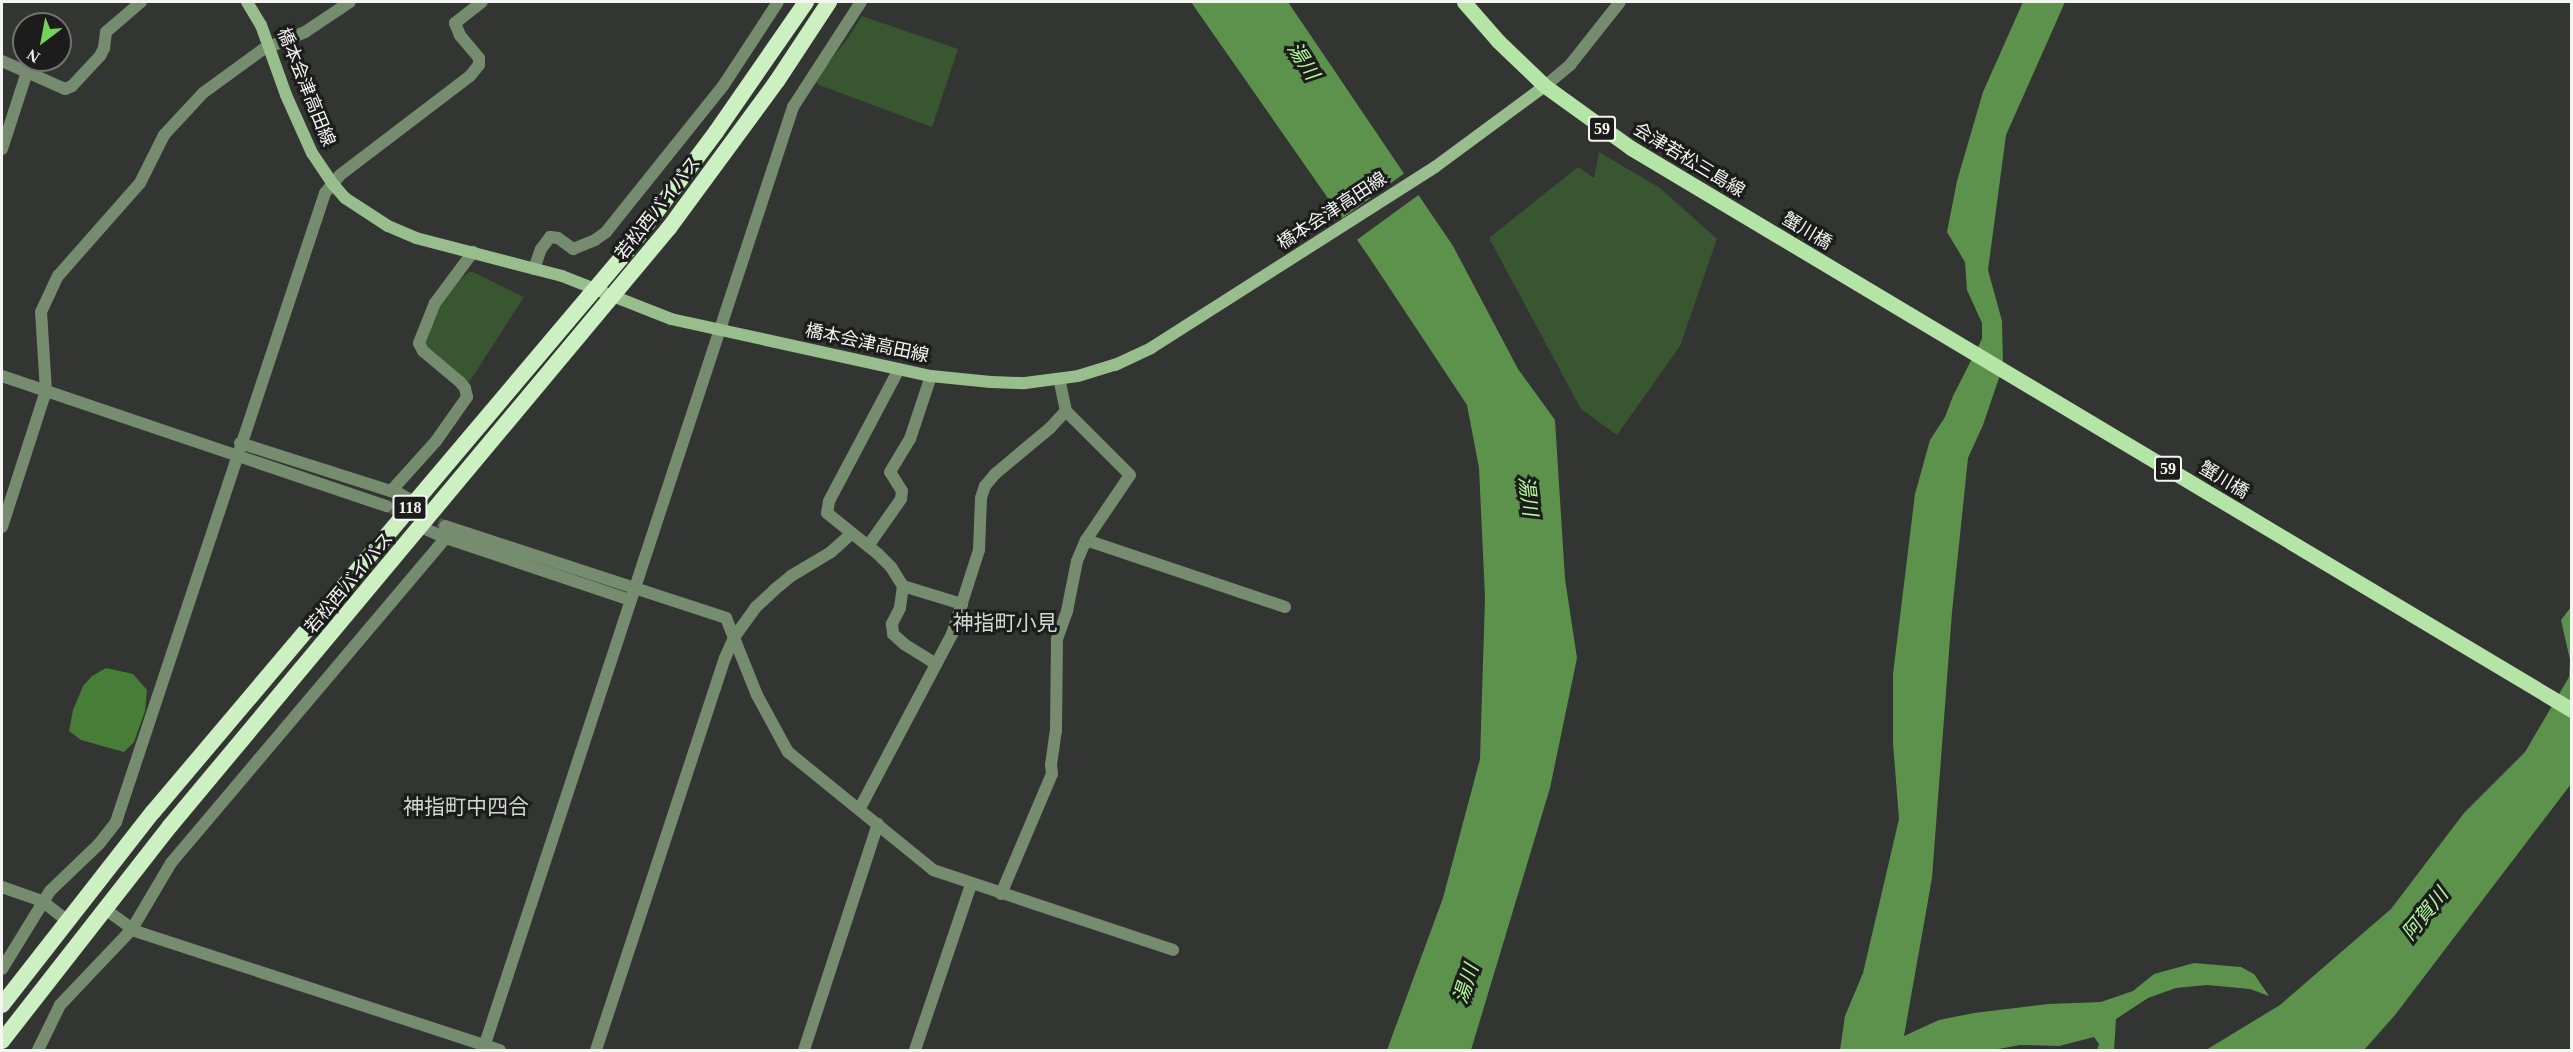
<!DOCTYPE html>
<html>
<head>
<meta charset="utf-8">
<style>
  body { margin:0 }
  #map { position:relative; width:2573px; height:1052px; overflow:hidden; background:#333532; font-family:"Times New Roman","Noto Sans JP",serif }
  div>[style] { position:absolute }
  .green>* { inset:0; background:#38562f }
  .forest>* { inset:0; background:#487d38 }
  .water>* { inset:0; background:#5d924d }
  .pier>* { inset:0; background:#333532; transform-origin:0 0 }
  .minor-tunnel>* { height:12px; margin-top:-6px; transform-origin:0; background:repeating-linear-gradient(90deg,#50524f 0 12px,transparent 0 18px) }
  .minor>* { height:12px; margin:-6px; padding:0 6px; transform-origin:6px; border-radius:6px; background:#758c6e }
  .tertiary>* { height:12px; margin:-6px; padding:0 6px; transform-origin:6px; border-radius:6px; background:#758c6e }
  .secondary>* { height:12px; margin:-6px; padding:0 6px; transform-origin:6px; border-radius:6px; background:#99be8e }
  .primary>* { height:15px; margin:-7.5px; padding:0 7.5px; transform-origin:7.5px; border-radius:7.5px; background:#b4e5a6 }
  .trunk>* { height:16px; margin:-8px; padding:0 8px; transform-origin:8px; border-radius:8px; background:#ccf0c2 }
  span { translate:-50% -50%; white-space:nowrap; text-align:center; line-height:1.15; -webkit-text-stroke:6px #1b1c1b; paint-order:stroke }
  .shield-label span { padding:2px 4px; background:#1b1c1b; border:2px solid; border-radius:4px; -webkit-text-stroke-width:0 }
  .shield-label { font-size:16px; color:#f4f5f3; font-weight:700 }
  .street-label { font-size:18px; color:#f4f5f3 }
  .water-label { font-size:20px; color:#b2fb9c; font-style:italic }
  .quarter-label { font-size:21px; color:#d4d7d4 }
  .frame { position:absolute; inset:0; border:3px solid #f4f5f3; pointer-events:none }
  .north { position:absolute; left:12px; top:12px; width:60px; height:60px; box-sizing:border-box; background:#1b1c1b; border:2px solid #727371; border-radius:50%; rotate:212deg; font-size:16px; font-weight:700; line-height:24px; text-align:center; color:#f4f5f3 }
  .north::after { content:''; display:block; margin:auto; width:21px; height:27px; background:#77d259; clip-path:polygon(50% 0,100% 100%,50% 72%,0 100%) }
</style>
</head>
<body>
<div id="map">
  <div class="green">
    <div style="clip-path:polygon(862px 16px,958px 49px,932px 127px,819px 85px,814px 81px,848px 38px)"></div>
    <div style="clip-path:polygon(1599px 152px,1660px 188px,1717px 239px,1680px 346px,1617px 435px,1581px 409px,1489px 238px,1578px 167px,1594px 178px)"></div>
    <div style="clip-path:polygon(469px 272px,473px 272px,524px 297px,468px 384px,424px 348px,425px 339px,446px 291px)"></div>
  </div>
  <div class="forest">
    <div style="clip-path:polygon(106px 668px,133px 674px,147px 690px,145px 711px,134px 742px,124px 752px,81px 740px,69px 731px,73px 710px,83px 686px,92px 676px)"></div>
  </div>
  <div class="water">
    <div style="clip-path:polygon(1191px 2px,1288px 2px,1453px 246px,1518px 369px,1555px 420px,1565px 579px,1577px 658px,1550px 788px,1471px 1050px,1387px 1050px,1443px 898px,1480px 759px,1485px 597px,1479px 468px,1467px 405px,1369px 257px)"></div>
    <div style="clip-path:polygon(2023px 2px,2065px 2px,2006px 135px,1988px 270px,2002px 321px,2003px 366px,1983px 425px,1968px 458px,1952px 612px,1932px 878px,1904px 1036px,1939px 1020px,1974px 1013px,2048px 1004px,2101px 1002px,2133px 991px,2154px 974px,2194px 963px,2241px 967px,2254px 974px,2269px 996px,2250px 989px,2207px 985px,2176px 988px,2148px 998px,2116px 1019px,2114px 1050px,2097px 1050px,2099px 1044px,2094px 1037px,2059px 1046px,2020px 1045px,1993px 1050px,1840px 1050px,1845px 1016px,1863px 973px,1899px 819px,1893px 743px,1893px 674px,1915px 494px,1930px 440px,1945px 417px,1953px 396px,1982px 339px,1982px 323px,1967px 290px,1965px 262px,1947px 232px,1957px 181px,1983px 92px)"></div>
    <div style="clip-path:polygon(2571px 607px,2571px 784px,2395px 1015px,2364px 1050px,2206px 1050px,2280px 1005px,2391px 909px,2464px 813px,2525px 752px,2569px 677px,2570px 660px,2561px 620px)"></div>
  </div>
  <div class="pier">
    <div style="left:1406px;top:172px;width:26px;height:82px;rotate:54deg"></div>
  </div>
  <div class="minor-tunnel">
    <div style="left:387px;top:506px;width:61px;rotate:19deg"></div>
  </div>
  <div class="minor">
    <div style="left:2px;top:61px;width:69px;rotate:24deg"></div>
    <div style="left:65px;top:89px;width:8px;rotate:-23deg"></div>
    <div style="left:72px;top:86px;width:41px;rotate:-47deg"></div>
    <div style="left:100px;top:56px;width:9px;rotate:-63deg"></div>
    <div style="left:104px;top:48px;width:16px;rotate:-83deg"></div>
    <div style="left:106px;top:32px;width:46px;rotate:-40.6deg"></div>
    <div style="left:2px;top:149px;width:81px;rotate:-72deg"></div>
    <div style="left:534px;top:269px;width:21px;rotate:-71deg"></div>
    <div style="left:541px;top:249px;width:15px;rotate:-53deg"></div>
    <div style="left:550px;top:237px;width:8px;rotate:7deg"></div>
    <div style="left:558px;top:238px;width:19px;rotate:36deg"></div>
    <div style="left:573px;top:249px;width:24px;rotate:-22deg"></div>
    <div style="left:595px;top:240px;width:14px;rotate:-36deg"></div>
    <div style="left:606px;top:232px;width:187px;rotate:-51.3deg"></div>
    <div style="left:723px;top:86px;width:100px;rotate:-56.8deg"></div>
    <div style="left:899px;top:369px;width:149px;rotate:117.9deg"></div>
    <div style="left:829px;top:501px;width:12px;rotate:99deg"></div>
    <div style="left:827px;top:513px;width:65px;rotate:38.8deg"></div>
    <div style="left:878px;top:554px;width:18px;rotate:45deg"></div>
    <div style="left:891px;top:567px;width:22px;rotate:58deg"></div>
    <div style="left:903px;top:586px;width:62px;rotate:17deg"></div>
    <div style="left:2px;top:376px;width:406px;rotate:18.7deg"></div>
    <div style="left:240px;top:443px;width:168px;rotate:17.7deg"></div>
    <div style="left:400px;top:494px;width:17px;rotate:28deg"></div>
    <div style="left:391px;top:491px;width:67px;rotate:-48deg"></div>
    <div style="left:436px;top:441px;width:54px;rotate:-54.8deg"></div>
    <div style="left:467px;top:397px;width:9px;rotate:-103deg"></div>
    <div style="left:465px;top:388px;width:8px;rotate:-130deg"></div>
    <div style="left:460px;top:382px;width:48px;rotate:-140deg"></div>
    <div style="left:423px;top:351px;width:9px;rotate:-117deg"></div>
    <div style="left:419px;top:343px;width:43px;rotate:-68.2deg"></div>
    <div style="left:435px;top:303px;width:64px;rotate:-53.3deg"></div>
    <div style="left:445px;top:526px;width:296px;rotate:18.1deg"></div>
    <div style="left:726px;top:618px;width:83px;rotate:68.1deg"></div>
    <div style="left:757px;top:695px;width:65px;rotate:61.5deg"></div>
    <div style="left:788px;top:752px;width:187px;rotate:39.1deg"></div>
    <div style="left:933px;top:870px;width:253px;rotate:18.4deg"></div>
    <div style="left:2px;top:527px;width:143px;rotate:-72.1deg"></div>
    <div style="left:46px;top:391px;width:79px;rotate:-93.6deg"></div>
    <div style="left:41px;top:312px;width:40px;rotate:-65deg"></div>
    <div style="left:58px;top:276px;width:124px;rotate:-48.6deg"></div>
    <div style="left:140px;top:183px;width:54px;rotate:-63.4deg"></div>
    <div style="left:164px;top:135px;width:57px;rotate:-47.1deg"></div>
    <div style="left:203px;top:93px;width:73px;rotate:-36.1deg"></div>
    <div style="left:262px;top:50px;width:47px;rotate:-22.7deg"></div>
    <div style="left:305px;top:32px;width:54px;rotate:-33.7deg"></div>
    <div style="left:421px;top:527px;width:27px;rotate:24deg"></div>
    <div style="left:446px;top:538px;width:194px;rotate:18.6deg"></div>
    <div style="left:1086px;top:540px;width:210px;rotate:18.6deg"></div>
    <div style="left:868px;top:546px;width:57px;rotate:-54.9deg"></div>
    <div style="left:901px;top:499px;width:8px;rotate:-83deg"></div>
    <div style="left:902px;top:491px;width:22px;rotate:-122deg"></div>
    <div style="left:890px;top:472px;width:39px;rotate:-59deg"></div>
    <div style="left:910px;top:439px;width:66px;rotate:-71.6deg"></div>
    <div style="left:903px;top:586px;width:22px;rotate:98deg"></div>
    <div style="left:900px;top:608px;width:18px;rotate:117deg"></div>
    <div style="left:892px;top:624px;width:10px;rotate:84deg"></div>
    <div style="left:893px;top:634px;width:15px;rotate:42deg"></div>
    <div style="left:904px;top:644px;width:38px;rotate:32deg"></div>
    <div style="left:860px;top:808px;width:197px;rotate:-62.1deg"></div>
    <div style="left:952px;top:634px;width:88px;rotate:-72.2deg"></div>
    <div style="left:979px;top:550px;width:52px;rotate:-87.8deg"></div>
    <div style="left:981px;top:498px;width:13px;rotate:-72deg"></div>
    <div style="left:985px;top:486px;width:16px;rotate:-50deg"></div>
    <div style="left:995px;top:474px;width:72px;rotate:-39.9deg"></div>
    <div style="left:1050px;top:428px;width:23px;rotate:-47deg"></div>
    <div style="left:2px;top:887px;width:42px;rotate:19.3deg"></div>
    <div style="left:42px;top:901px;width:33px;rotate:38deg"></div>
    <div style="left:1001px;top:894px;width:130px;rotate:-67deg"></div>
    <div style="left:1052px;top:774px;width:9px;rotate:-96deg"></div>
    <div style="left:1051px;top:765px;width:34px;rotate:-82deg"></div>
    <div style="left:1056px;top:731px;width:92px;rotate:-89.4deg"></div>
    <div style="left:1057px;top:639px;width:30px;rotate:-70deg"></div>
    <div style="left:1067px;top:611px;width:51px;rotate:-78.7deg"></div>
    <div style="left:1077px;top:561px;width:23px;rotate:-67deg"></div>
    <div style="left:1086px;top:540px;width:78px;rotate:-55.9deg"></div>
    <div style="left:1130px;top:475px;width:91px;rotate:-135deg"></div>
    <div style="left:1066px;top:411px;width:33px;rotate:-102deg"></div>
    <div style="left:105px;top:909px;width:37px;rotate:36deg"></div>
    <div style="left:135px;top:931px;width:384px;rotate:18.1deg"></div>
    <div style="left:2px;top:969px;width:92px;rotate:-58.4deg"></div>
    <div style="left:50px;top:891px;width:68px;rotate:-43.8deg"></div>
    <div style="left:99px;top:844px;width:28px;rotate:-52deg"></div>
    <div style="left:116px;top:822px;width:663px;rotate:-71.62deg"></div>
    <div style="left:325px;top:193px;width:23px;rotate:-50deg"></div>
    <div style="left:340px;top:175px;width:163px;rotate:-37.3deg"></div>
    <div style="left:470px;top:76px;width:14px;rotate:-51deg"></div>
    <div style="left:479px;top:65px;width:7px;rotate:-90deg"></div>
    <div style="left:479px;top:58px;width:30px;rotate:-130deg"></div>
    <div style="left:460px;top:35px;width:13px;rotate:-113deg"></div>
    <div style="left:455px;top:23px;width:34px;rotate:-38deg"></div>
    <div style="left:38px;top:1050px;width:50px;rotate:-63.9deg"></div>
    <div style="left:60px;top:1005px;width:105px;rotate:-46.5deg"></div>
    <div style="left:132px;top:929px;width:77px;rotate:-59.4deg"></div>
    <div style="left:171px;top:863px;width:426px;rotate:-49.8deg"></div>
    <div style="left:483px;top:1050px;width:993px;rotate:-71.8deg"></div>
    <div style="left:793px;top:107px;width:125px;rotate:-57.1deg"></div>
    <div style="left:596px;top:1050px;width:413px;rotate:-71.8deg"></div>
    <div style="left:725px;top:658px;width:24px;rotate:-66deg"></div>
    <div style="left:735px;top:636px;width:34px;rotate:-54deg"></div>
    <div style="left:755px;top:608px;width:26px;rotate:-43deg"></div>
    <div style="left:774px;top:590px;width:22px;rotate:-39deg"></div>
    <div style="left:791px;top:576px;width:47px;rotate:-31deg"></div>
    <div style="left:831px;top:552px;width:28px;rotate:-42deg"></div>
    <div style="left:804px;top:1050px;width:238px;rotate:-71.9deg"></div>
    <div style="left:915px;top:1050px;width:174px;rotate:-71.3deg"></div>
  </div>
  <div class="tertiary">
    <div style="left:1545px;top:86px;width:33px;rotate:-40deg"></div>
    <div style="left:1570px;top:65px;width:80px;rotate:-51.6deg"></div>
  </div>
  <div class="secondary">
    <div style="left:247px;top:2px;width:27px;rotate:59deg"></div>
    <div style="left:261px;top:25px;width:74px;rotate:70.3deg"></div>
    <div style="left:286px;top:95px;width:64px;rotate:65.9deg"></div>
    <div style="left:312px;top:153px;width:36px;rotate:56deg"></div>
    <div style="left:332px;top:183px;width:20px;rotate:49deg"></div>
    <div style="left:345px;top:198px;width:51px;rotate:33.1deg"></div>
    <div style="left:388px;top:226px;width:30px;rotate:23deg"></div>
    <div style="left:416px;top:238px;width:151px;rotate:14.6deg"></div>
    <div style="left:562px;top:276px;width:117px;rotate:21.5deg"></div>
    <div style="left:671px;top:319px;width:266px;rotate:12.4deg"></div>
    <div style="left:931px;top:376px;width:60px;rotate:5.7deg"></div>
    <div style="left:991px;top:382px;width:34px;rotate:2deg"></div>
    <div style="left:1025px;top:383px;width:53px;rotate:-7.5deg"></div>
    <div style="left:1078px;top:376px;width:39px;rotate:-17deg"></div>
    <div style="left:1115px;top:365px;width:40px;rotate:-25deg"></div>
    <div style="left:1151px;top:348px;width:337px;rotate:-32.5deg"></div>
    <div style="left:1435px;top:167px;width:137px;rotate:-36.4deg"></div>
  </div>
  <div class="primary">
    <div style="left:1464px;top:2px;width:52px;rotate:48.9deg"></div>
    <div style="left:1498px;top:41px;width:65px;rotate:43.8deg"></div>
    <div style="left:1545px;top:86px;width:106px;rotate:35.8deg"></div>
    <div style="left:1631px;top:148px;width:1096px;rotate:30.85deg"></div>
  </div>
  <div class="trunk">
    <div style="left:2px;top:1005px;width:245px;rotate:-52deg"></div>
    <div style="left:153px;top:812px;width:734px;rotate:-49.8deg"></div>
    <div style="left:627px;top:251px;width:149px;rotate:-53.2deg"></div>
    <div style="left:716px;top:132px;width:158px;rotate:-55.3deg"></div>
    <div style="left:2px;top:1041px;width:273px;rotate:-52deg"></div>
    <div style="left:170px;top:826px;width:779px;rotate:-50.16deg"></div>
    <div style="left:669px;top:228px;width:182px;rotate:-53.7deg"></div>
    <div style="left:777px;top:81px;width:95px;rotate:-56.6deg"></div>
  </div>
  <div class="shield-label">
    <span style="left:1602px;top:129px">59</span>
    <span style="left:2168px;top:469px">59</span>
    <span style="left:410px;top:508px">118</span>
  </div>
  <div class="street-label">
    <span style="left:306px;top:87px;rotate:68deg">橋本会津高田線</span>
    <span style="left:1689px;top:160px;rotate:31deg">会津若松三島線</span>
    <span style="left:658px;top:208px;rotate:-52deg">若松西バイパス</span>
    <span style="left:1332px;top:211px;rotate:-33deg">橋本会津高田線</span>
    <span style="left:1807px;top:231px;rotate:31deg">蟹川橋</span>
    <span style="left:867px;top:343px;rotate:12deg">橋本会津高田線</span>
    <span style="left:2224px;top:480px;rotate:31deg">蟹川橋</span>
    <span style="left:349px;top:583px;rotate:-50deg">若松西バイパス</span>
  </div>
  <div class="water-label">
    <span style="left:1303px;top:61px;rotate:57deg">湯川</span>
    <span style="left:1528px;top:496px;rotate:83deg">湯川</span>
    <span style="left:2425px;top:914px;rotate:-51deg">阿賀川</span>
    <span style="left:1466px;top:984px;rotate:-72deg">湯川</span>
  </div>
  <div class="quarter-label">
    <span style="left:1005px;top:623px">神指町小見</span>
    <span style="left:466px;top:807px">神指町中四合</span>
  </div>
  <div class="frame"></div>
  <div class="north">N</div>
</div>
</body>
</html>
